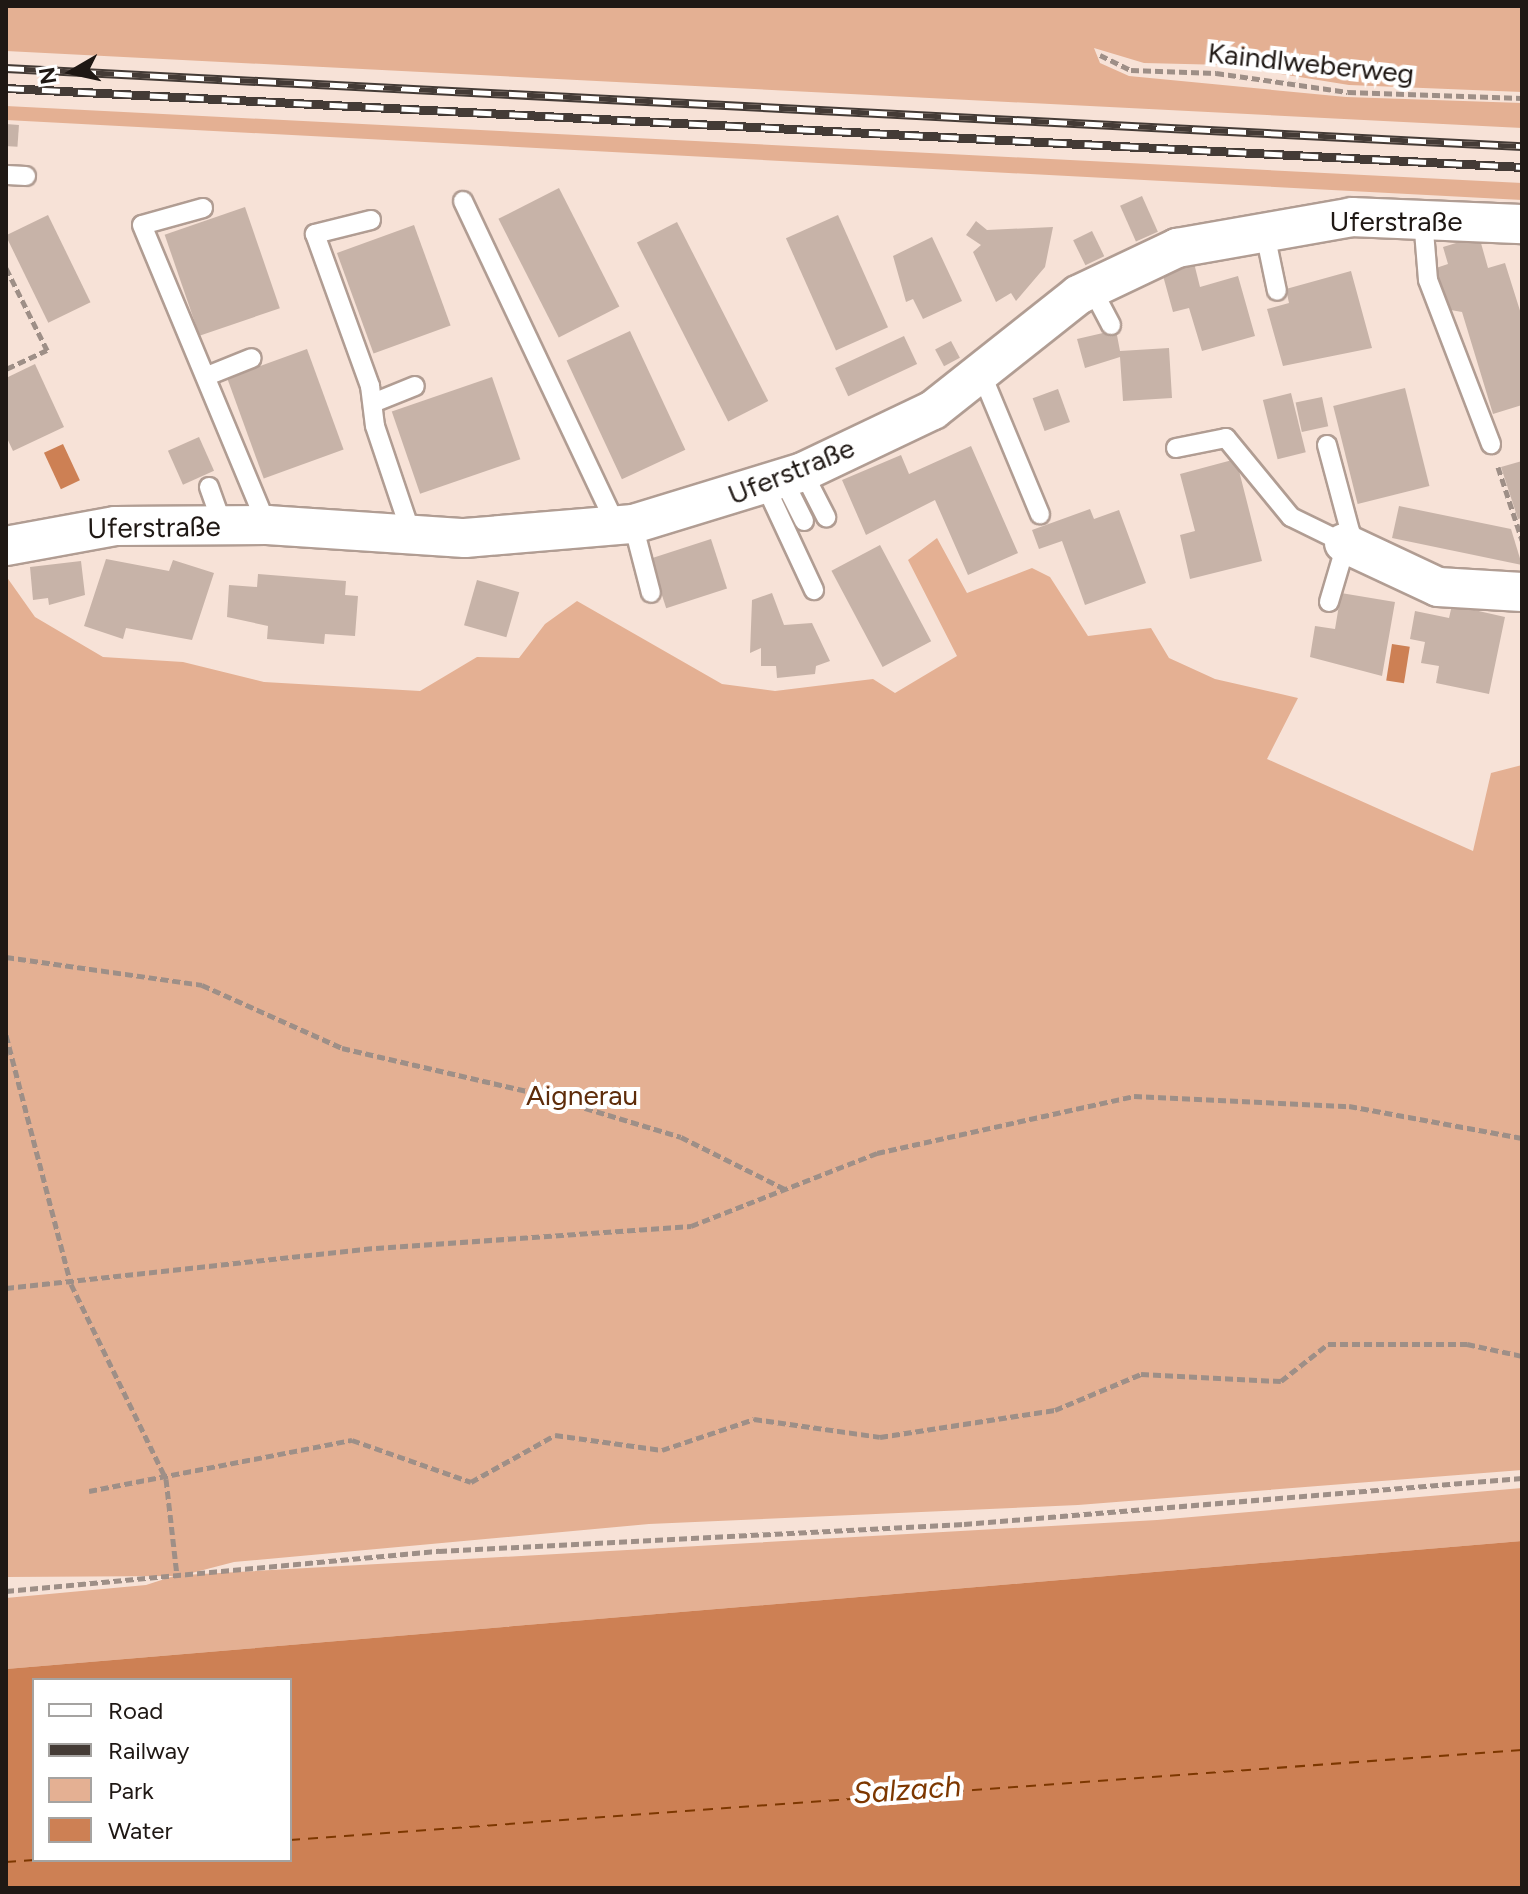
<!DOCTYPE html>
<html>
<head>
<meta charset="utf-8">
<style>
  body { margin:0 }
  #map { position:relative; width:1528px; height:1894px; overflow:hidden; background:#f7e2d7; font-family:Figtree,sans-serif }
  div>[style] { position:absolute }
  .green>* { inset:0; background:#e4b093 }
  .water>* { inset:0; background:#cd8054; transform-origin:0 0 }
  .ferry>* { height:2px; margin-top:-1px; transform-origin:0; background:repeating-linear-gradient(90deg,#7d3700 0 10px,transparent 0 18px) }
  .building>* { inset:0; background:#c7b3a8; transform-origin:0 0 }
  .path>* { height:5px; margin-top:-2.5px; transform-origin:0; background:repeating-linear-gradient(90deg,#9e8f87 0 8px,transparent 0 12px) }
  .roads { filter:drop-shadow(2px 0 #b19d93) drop-shadow(-2px 0 #b19d93) drop-shadow(0 2px #b19d93) drop-shadow(0 -2px #b19d93) }
  .lane>* { height:18px; margin:-9px; padding:0 9px; transform-origin:9px; border-radius:9px; background:#fff }
  .street>* { height:38px; margin:-19px; padding:0 19px; transform-origin:19px; border-radius:19px; background:#fff }
  .rail>* { height:9px; margin-top:-4.5px; transform-origin:0; background:repeating-linear-gradient(90deg,#fff 0 18px,#443b36 0 36px); box-sizing:border-box; border-block:2px solid #443b36 }
  span { translate:-50% -50%; white-space:nowrap; text-align:center; line-height:1.15; -webkit-text-stroke:8px #fff; paint-order:stroke }
  .street-label { font-size:28px; color:#1f1814 }
  .park-label { font-size:28px; color:#5e2c0a }
  .water-label { font-size:30px; color:#7d3700; font-style:italic }
  .frame { position:absolute; inset:0; border:8px solid #1f1814; pointer-events:none }
  .legend { position:absolute; left:32px; top:1678px; width:260px; height:184px; box-sizing:border-box; background:#fff; border:2px solid #a5a3a1; margin:0; padding:10px 14px; list-style:none; font-size:24px; color:#1f1814 }
  .legend li { display:flex; align-items:center; gap:16px; height:40px }
  .legend b { width:40px; border:2px solid #a5a3a1 }
  .north { position:absolute; left:32px; top:32px; width:80px; height:80px; -webkit-text-stroke:6px #fff; paint-order:stroke; rotate:261deg; font-size:22px; font-weight:700; line-height:32px; text-align:center; color:#1f1814 }
  .north::after { content:''; display:block; margin:auto; width:28px; height:36px; background:#1f1814; clip-path:polygon(50% 0,100% 100%,50% 72%,0 100%) }
</style>
</head>
<body>
<div id="map">
  <div class="green">
    <div style="clip-path:polygon(6px 6px,1522px 6px,1522px 92px,1349px 85px,1226px 65px,1144px 63px,1094px 48px,1100px 63px,1129px 76px,1346px 97px,1522px 103px,1522px 128px,6px 51px)"></div>
    <div style="clip-path:polygon(6px 106px,1522px 183px,1522px 200px,6px 120px)"></div>
    <div style="clip-path:polygon(937px 538px,967px 593px,1032px 568px,1050px 577px,1088px 636px,1151px 628px,1169px 658px,1215px 679px,1298px 698px,1267px 759px,1473px 851px,1491px 773px,1522px 765px,1522px 1470px,1078px 1505px,649px 1524px,234px 1562px,184px 1575px,1157px 1520px,1522px 1488px,1522px 1541px,6px 1669px,6px 1598px,146px 1585px,174px 1576px,6px 1577px,6px 576px,35px 617px,103px 657px,183px 662px,264px 682px,420px 691px,477px 657px,519px 658px,545px 624px,577px 601px,722px 684px,775px 691px,873px 679px,895px 693px,957px 656px,908px 560px)"></div>
  </div>
  <div class="water">
    <div style="left:63px;top:444px;width:40px;height:21px;rotate:65deg"></div>
    <div style="left:1392px;top:644px;width:18px;height:37px;rotate:9deg"></div>
    <div style="clip-path:polygon(evenodd,1522px 1541px,1522px 1887px,6px 1888px,6px 1669px,1522px 1541px,34px 1680px,290px 1680px,290px 1860px,34px 1860px,34px 1680px)"></div>
  </div>
  <div class="ferry">
    <div style="left:290px;top:1840px;width:1235px;rotate:-4.18deg"></div>
    <div style="left:6px;top:1862px;width:28px;rotate:-4deg"></div>
  </div>
  <div class="building">
    <div style="left:6px;top:124px;width:13px;height:22px;rotate:4deg"></div>
    <div style="left:559px;top:188px;width:133px;height:68px;rotate:63deg"></div>
    <div style="left:1142px;top:196px;width:39px;height:24px;rotate:66deg"></div>
    <div style="left:245px;top:207px;width:107px;height:85px;rotate:71deg"></div>
    <div style="left:48px;top:215px;width:97px;height:47px;rotate:64deg"></div>
    <div style="left:838px;top:215px;width:123px;height:57px;rotate:66deg"></div>
    <div style="clip-path:polygon(976px 221px,987px 230px,1053px 227px,1045px 267px,1016px 301px,1011px 293px,996px 302px,973px 252px,981px 245px,966px 235px)"></div>
    <div style="left:677px;top:222px;width:201px;height:45px;rotate:63deg"></div>
    <div style="left:414px;top:225px;width:107px;height:82px;rotate:70deg"></div>
    <div style="left:1092px;top:231px;width:28px;height:21px;rotate:64deg"></div>
    <div style="clip-path:polygon(1479px 236px,1488px 268px,1505px 263px,1522px 317px,1522px 405px,1493px 414px,1462px 312px,1445px 309px,1433px 269px,1448px 264px,1443px 247px)"></div>
    <div style="clip-path:polygon(932px 237px,962px 301px,923px 319px,913px 299px,906px 302px,893px 256px)"></div>
    <div style="clip-path:polygon(1194px 263px,1200px 287px,1238px 276px,1255px 336px,1202px 351px,1189px 308px,1173px 312px,1162px 272px)"></div>
    <div style="clip-path:polygon(1351px 271px,1372px 348px,1283px 366px,1267px 309px,1289px 303px,1286px 289px)"></div>
    <div style="clip-path:polygon(1116px 330px,1120px 351px,1169px 348px,1172px 398px,1123px 401px,1120px 357px,1085px 368px,1077px 339px)"></div>
    <div style="left:630px;top:331px;width:131px;height:70px;rotate:65deg"></div>
    <div style="left:904px;top:336px;width:31px;height:76px;rotate:65deg"></div>
    <div style="left:951px;top:341px;width:19px;height:18px;rotate:62deg"></div>
    <div style="left:307px;top:349px;width:107px;height:85px;rotate:70deg"></div>
    <div style="clip-path:polygon(35px 364px,64px 427px,13px 451px,6px 436px,6px 378px)"></div>
    <div style="left:492px;top:377px;width:87px;height:106px;rotate:71deg"></div>
    <div style="left:1405px;top:388px;width:101px;height:74px;rotate:76deg"></div>
    <div style="left:1058px;top:389px;width:35px;height:27px;rotate:70deg"></div>
    <div style="left:1291px;top:393px;width:61px;height:29px;rotate:76deg"></div>
    <div style="left:1322px;top:397px;width:30px;height:27px;rotate:78deg"></div>
    <div style="left:199px;top:437px;width:37px;height:34px;rotate:66deg"></div>
    <div style="clip-path:polygon(971px 446px,1018px 553px,968px 575px,935px 500px,866px 535px,842px 480px,901px 455px,909px 474px)"></div>
    <div style="clip-path:polygon(1236px 459px,1262px 561px,1190px 579px,1180px 535px,1195px 531px,1180px 474px)"></div>
    <div style="clip-path:polygon(1522px 461px,1522px 518px,1518px 519px,1501px 467px)"></div>
    <div style="clip-path:polygon(1399px 506px,1511px 529px,1522px 565px,1392px 538px)"></div>
    <div style="clip-path:polygon(1090px 509px,1094px 519px,1119px 510px,1146px 583px,1085px 605px,1062px 541px,1039px 549px,1032px 530px)"></div>
    <div style="left:711px;top:539px;width:52px;height:64px;rotate:72deg"></div>
    <div style="left:880px;top:545px;width:109px;height:55px;rotate:62deg"></div>
    <div style="clip-path:polygon(106px 559px,169px 571px,173px 560px,214px 573px,192px 640px,126px 628px,123px 639px,84px 626px)"></div>
    <div style="clip-path:polygon(81px 561px,85px 595px,49px 605px,48px 598px,33px 600px,30px 567px)"></div>
    <div style="clip-path:polygon(258px 574px,346px 581px,345px 595px,358px 596px,355px 636px,325px 634px,324px 644px,267px 639px,268px 626px,227px 617px,229px 585px,257px 587px)"></div>
    <div style="left:477px;top:580px;width:44px;height:47px;rotate:16deg"></div>
    <div style="clip-path:polygon(772px 593px,784px 625px,812px 623px,830px 661px,816px 666px,815px 674px,777px 678px,776px 666px,761px 666px,761px 648px,750px 653px,752px 600px)"></div>
    <div style="clip-path:polygon(1341px 593px,1395px 602px,1382px 676px,1310px 657px,1315px 626px,1335px 629px)"></div>
    <div style="clip-path:polygon(1452px 605px,1505px 617px,1489px 694px,1436px 683px,1439px 666px,1421px 663px,1425px 642px,1410px 639px,1415px 611px,1449px 618px)"></div>
  </div>
  <div class="path">
    <div style="left:1100px;top:55px;width:34px;rotate:26deg"></div>
    <div style="left:1131px;top:70px;width:85px;rotate:2deg"></div>
    <div style="left:1216px;top:73px;width:133px;rotate:8.2deg"></div>
    <div style="left:1348px;top:92px;width:174px;rotate:2deg"></div>
    <div style="left:6px;top:268px;width:92px;rotate:63.4deg"></div>
    <div style="left:47px;top:350px;width:45px;rotate:155.1deg"></div>
    <div style="left:1498px;top:467px;width:77px;rotate:71.8deg"></div>
    <div style="left:6px;top:957px;width:198px;rotate:8.1deg"></div>
    <div style="left:202px;top:985px;width:154px;rotate:24.2deg"></div>
    <div style="left:342px;top:1048px;width:202px;rotate:13.1deg"></div>
    <div style="left:539px;top:1094px;width:148px;rotate:16.8deg"></div>
    <div style="left:681px;top:1137px;width:116px;rotate:26.6deg"></div>
    <div style="left:6px;top:1035px;width:257px;rotate:75.4deg"></div>
    <div style="left:71px;top:1284px;width:217px;rotate:64deg"></div>
    <div style="left:166px;top:1479px;width:97px;rotate:83.5deg"></div>
    <div style="left:6px;top:1288px;width:372px;rotate:-6.2deg"></div>
    <div style="left:376px;top:1248px;width:316px;rotate:-4deg"></div>
    <div style="left:691px;top:1226px;width:200px;rotate:-21.4deg"></div>
    <div style="left:877px;top:1153px;width:263px;rotate:-12.5deg"></div>
    <div style="left:1134px;top:1096px;width:215px;rotate:2.7deg"></div>
    <div style="left:1349px;top:1106px;width:176px;rotate:10.5deg"></div>
    <div style="left:89px;top:1491px;width:268px;rotate:-11deg"></div>
    <div style="left:352px;top:1440px;width:126px;rotate:19.4deg"></div>
    <div style="left:471px;top:1482px;width:96px;rotate:-29.2deg"></div>
    <div style="left:555px;top:1435px;width:108px;rotate:8deg"></div>
    <div style="left:662px;top:1450px;width:97px;rotate:-18.6deg"></div>
    <div style="left:754px;top:1419px;width:127px;rotate:8.1deg"></div>
    <div style="left:880px;top:1437px;width:177px;rotate:-8.8deg"></div>
    <div style="left:1055px;top:1410px;width:93px;rotate:-22.7deg"></div>
    <div style="left:1141px;top:1374px;width:140px;rotate:2.9deg"></div>
    <div style="left:1281px;top:1381px;width:60px;rotate:-38.2deg"></div>
    <div style="left:1328px;top:1344px;width:139px"></div>
    <div style="left:1467px;top:1344px;width:56px;rotate:12.3deg"></div>
    <div style="left:6px;top:1591px;width:435px;rotate:-5.3deg"></div>
    <div style="left:439px;top:1551px;width:526px;rotate:-2.94deg"></div>
    <div style="left:964px;top:1524px;width:560px;rotate:-4.71deg"></div>
  </div>
  <div class="roads">
    <div class="lane">
      <div style="left:6px;top:175px;width:20px;rotate:3deg"></div>
      <div style="left:463px;top:201px;width:361px;rotate:64.7deg"></div>
      <div style="left:203px;top:208px;width:63px;rotate:164.4deg"></div>
      <div style="left:142px;top:225px;width:325px;rotate:67.4deg"></div>
      <div style="left:1423px;top:219px;width:61px;rotate:85.3deg"></div>
      <div style="left:1428px;top:280px;width:176px;rotate:69deg"></div>
      <div style="left:371px;top:220px;width:58px;rotate:166deg"></div>
      <div style="left:315px;top:234px;width:162px;rotate:70.1deg"></div>
      <div style="left:370px;top:386px;width:40px;rotate:82.9deg"></div>
      <div style="left:375px;top:426px;width:116px;rotate:71.4deg"></div>
      <div style="left:1264px;top:229px;width:63px;rotate:78.2deg"></div>
      <div style="left:1091px;top:287px;width:43px;rotate:62.2deg"></div>
      <div style="left:982px;top:375px;width:151px;rotate:67.4deg"></div>
      <div style="left:207px;top:376px;width:48px;rotate:-21.8deg"></div>
      <div style="left:373px;top:403px;width:45px;rotate:-22deg"></div>
      <div style="left:1327px;top:445px;width:89px;rotate:75deg"></div>
      <div style="left:1350px;top:531px;width:74px;rotate:106.5deg"></div>
      <div style="left:1176px;top:448px;width:51px;rotate:-11.3deg"></div>
      <div style="left:1226px;top:438px;width:102px;rotate:50.6deg"></div>
      <div style="left:1291px;top:517px;width:59px;rotate:26.1deg"></div>
      <div style="left:803px;top:472px;width:51px;rotate:62.9deg"></div>
      <div style="left:783px;top:479px;width:47px;rotate:63.4deg"></div>
      <div style="left:765px;top:485px;width:116px;rotate:65deg"></div>
      <div style="left:209px;top:487px;width:41px;rotate:70.3deg"></div>
      <div style="left:633px;top:524px;width:71px;rotate:75.4deg"></div>
    </div>
    <div class="street">
      <div style="left:1344px;top:543px;width:104px;rotate:25.1deg"></div>
      <div style="left:1438px;top:587px;width:84px;rotate:3.4deg"></div>
      <div style="left:6px;top:546px;width:111px;rotate:-10.4deg"></div>
      <div style="left:115px;top:526px;width:152px;rotate:-0.4deg"></div>
      <div style="left:267px;top:525px;width:198px;rotate:3.8deg"></div>
      <div style="left:465px;top:538px;width:169px;rotate:-4.8deg"></div>
      <div style="left:633px;top:524px;width:178px;rotate:-17deg"></div>
      <div style="left:803px;top:472px;width:144px;rotate:-25.5deg"></div>
      <div style="left:933px;top:410px;width:185px;rotate:-38.4deg"></div>
      <div style="left:1078px;top:295px;width:110px;rotate:-25.4deg"></div>
      <div style="left:1177px;top:248px;width:178px;rotate:-10deg"></div>
      <div style="left:1352px;top:217px;width:170px;rotate:2.4deg"></div>
    </div>
  </div>
  <div class="rail">
    <div style="left:6px;top:68px;width:1518px;rotate:2.95deg"></div>
    <div style="left:6px;top:88px;width:1518px;rotate:2.98deg"></div>
  </div>
  <div class="street-label">
    <span style="left:1311px;top:63px;rotate:6deg">Kaindlweberweg</span>
    <span style="left:1396px;top:221px">Uferstraße</span>
    <span style="left:791px;top:471px;rotate:-22deg">Uferstraße</span>
    <span style="left:154px;top:527px;rotate:-1deg">Uferstraße</span>
  </div>
  <div class="park-label">
    <span style="left:582px;top:1095px">Aignerau</span>
  </div>
  <div class="water-label">
    <span style="left:907px;top:1790px;rotate:-4deg">Salzach</span>
  </div>
  <div class="frame"></div>
  <ul class="legend">
  <li><b style="height:10px;background:#fff"></b>Road</li>
  <li><b style="height:10px;background:#443b36"></b>Railway</li>
  <li><b style="height:22px;background:#e4b093"></b>Park</li>
  <li><b style="height:22px;background:#cd8054"></b>Water</li>
  </ul>
  <div class="north">N</div>
</div>
</body>
</html>
